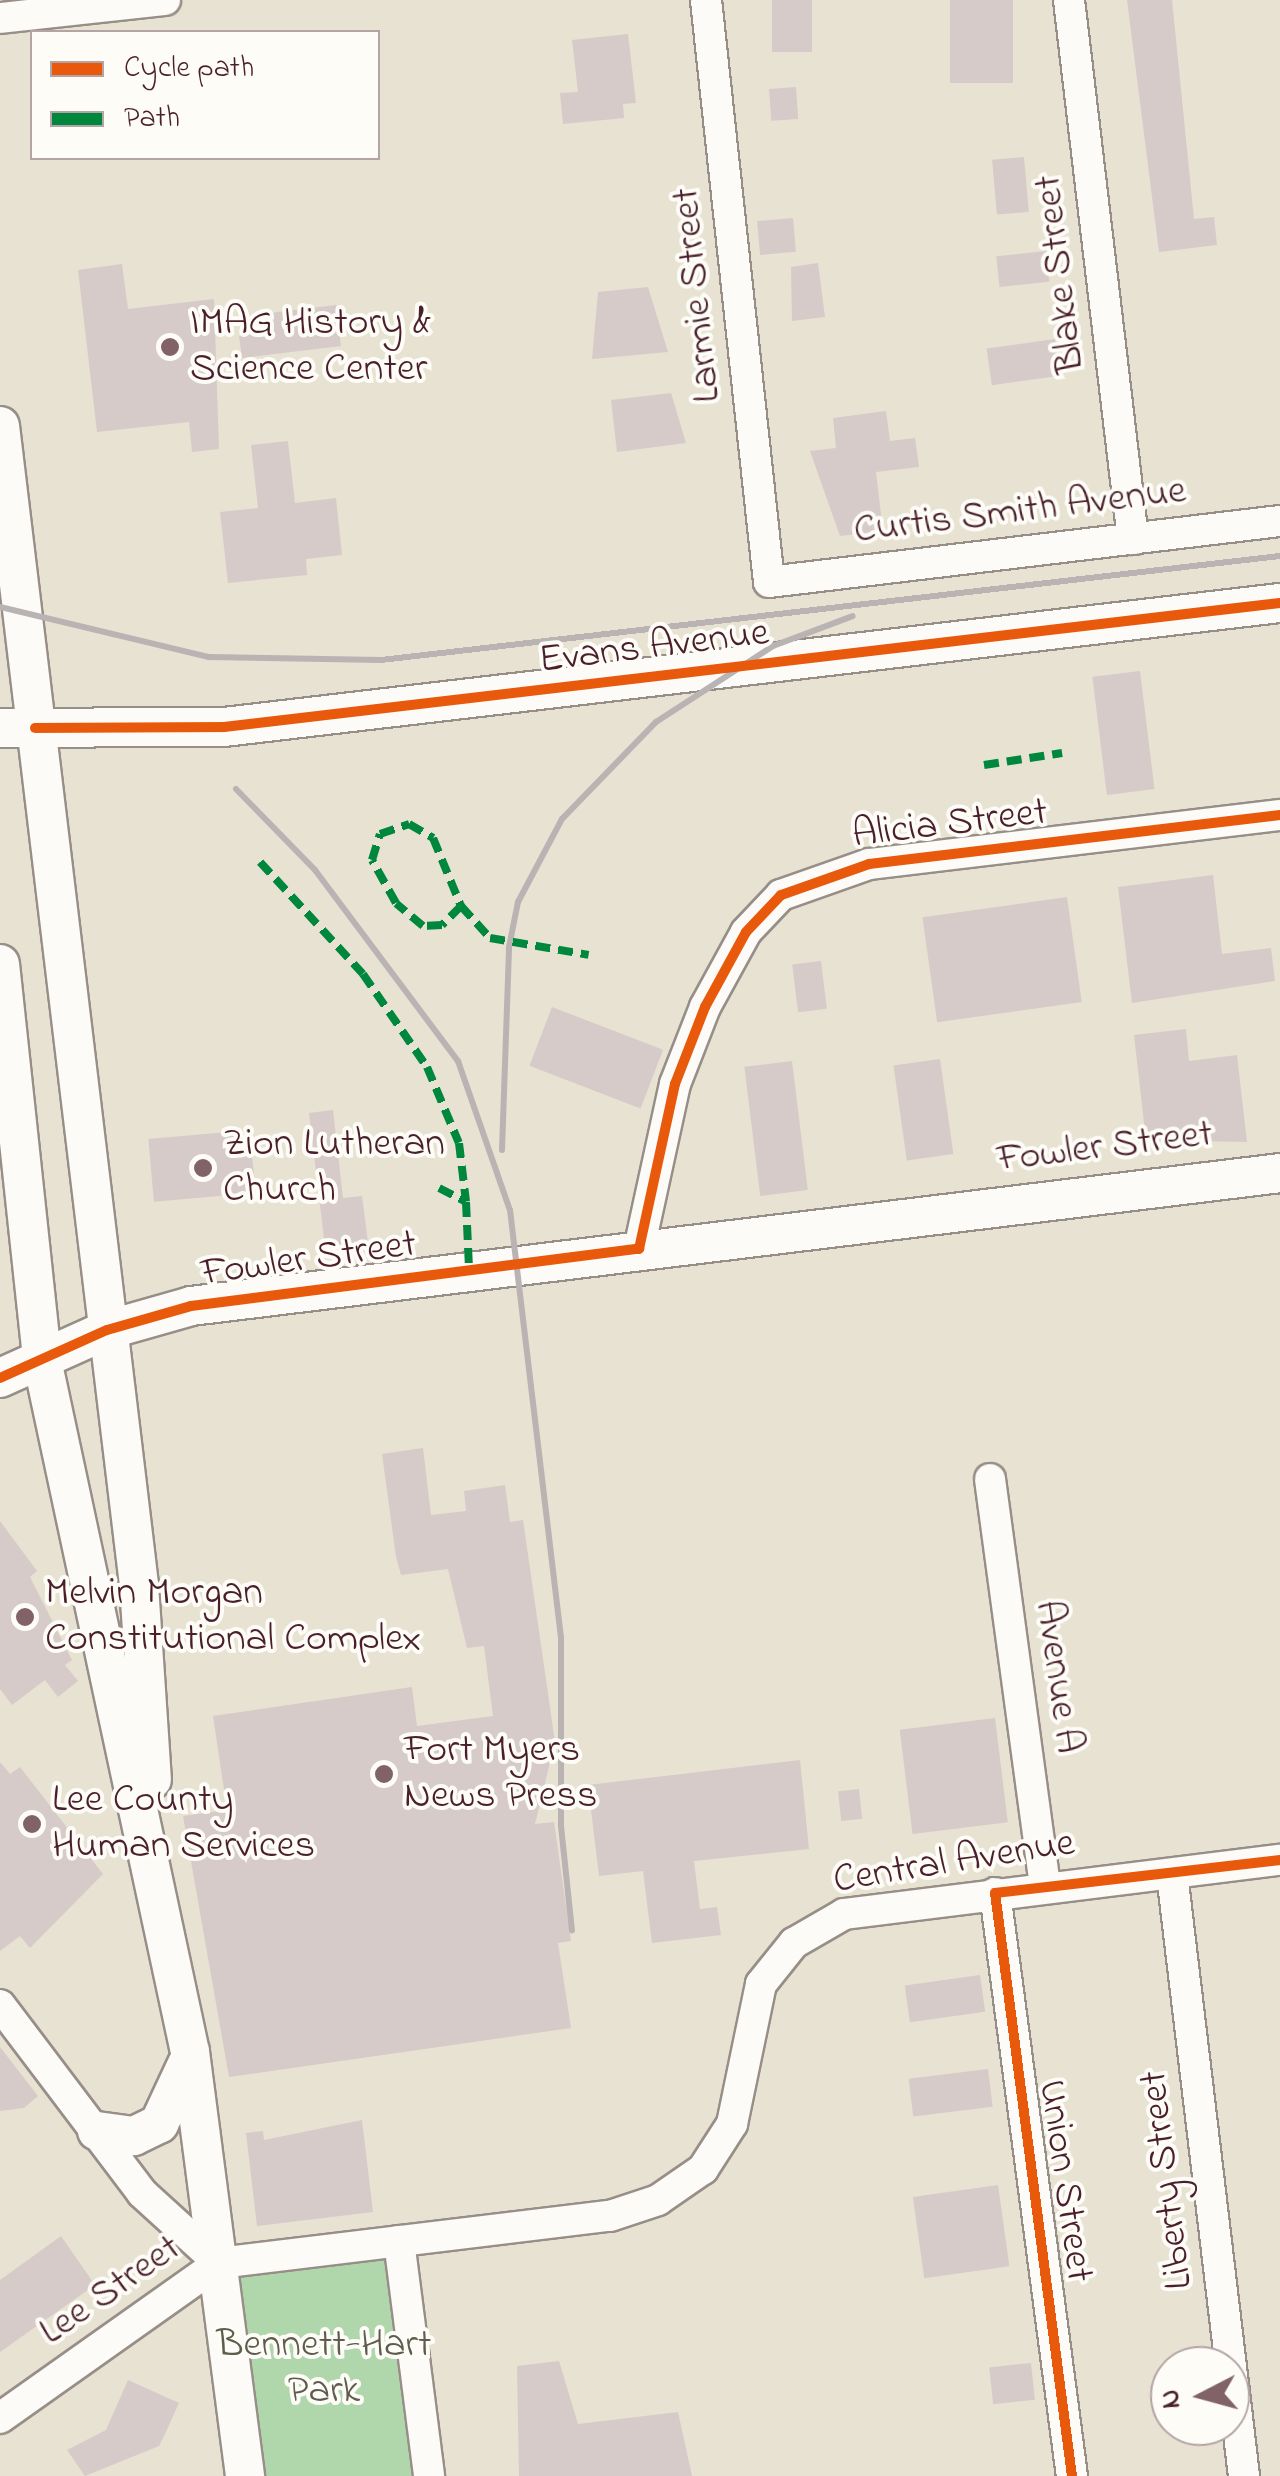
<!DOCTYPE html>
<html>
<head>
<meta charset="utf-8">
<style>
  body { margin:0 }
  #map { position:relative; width:1280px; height:2476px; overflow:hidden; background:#e8e2d2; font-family:"Indie Flower",sans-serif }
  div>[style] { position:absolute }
  .green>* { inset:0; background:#b0d7ac; transform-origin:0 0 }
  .building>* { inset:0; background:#d6cbc9; transform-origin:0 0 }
  .roads { filter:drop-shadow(2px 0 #988e88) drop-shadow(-2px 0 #988e88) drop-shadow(0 2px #988e88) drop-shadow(0 -2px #988e88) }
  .minor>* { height:30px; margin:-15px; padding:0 15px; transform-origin:15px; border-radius:15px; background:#fcfbf8 }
  .major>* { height:38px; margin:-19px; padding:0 19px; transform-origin:19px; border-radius:19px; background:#fcfbf8 }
  .rail>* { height:6px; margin:-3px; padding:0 3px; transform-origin:3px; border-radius:3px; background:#b9b3b3 }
  .quiet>* { height:8px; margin-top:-4px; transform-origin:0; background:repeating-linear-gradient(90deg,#00873e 0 15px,transparent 0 23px) }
  .cycleway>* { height:10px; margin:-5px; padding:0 5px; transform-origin:5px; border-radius:5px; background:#e8590c }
  .dots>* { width:28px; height:28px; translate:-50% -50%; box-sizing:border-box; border:5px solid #fdfcf7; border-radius:50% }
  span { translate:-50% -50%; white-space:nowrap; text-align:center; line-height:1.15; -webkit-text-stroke:8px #fdfcf7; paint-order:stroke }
  .street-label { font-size:40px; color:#4a1f2b }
  .poi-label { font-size:40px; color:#4a1f2b }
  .left { translate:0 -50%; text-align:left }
  .park-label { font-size:40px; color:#5e5c4d }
  .legend { position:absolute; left:30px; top:30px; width:350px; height:130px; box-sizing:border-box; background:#fdfcf7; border:2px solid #b5a4a5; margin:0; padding:12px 18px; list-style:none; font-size:30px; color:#4a1f2b }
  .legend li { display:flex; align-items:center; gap:20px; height:50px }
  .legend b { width:50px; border:2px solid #b5a4a5 }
  .north { position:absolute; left:1150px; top:2346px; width:100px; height:100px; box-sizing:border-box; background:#fdfcf7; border:2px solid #b5a4a5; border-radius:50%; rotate:264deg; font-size:28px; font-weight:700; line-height:40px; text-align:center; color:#4a1f2b }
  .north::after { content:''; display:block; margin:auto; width:35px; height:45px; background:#816365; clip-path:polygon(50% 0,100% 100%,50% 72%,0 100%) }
</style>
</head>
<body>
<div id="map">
  <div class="green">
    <div style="left:399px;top:2242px;width:236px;height:182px;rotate:83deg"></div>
  </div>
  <div class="building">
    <div style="left:772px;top:0;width:40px;height:52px"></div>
    <div style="left:950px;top:0;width:63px;height:83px"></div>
    <div style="clip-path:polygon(1127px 0,1172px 0,1194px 219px,1214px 217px,1217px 245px,1159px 252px)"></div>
    <div style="clip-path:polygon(628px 34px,636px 103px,623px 104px,624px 118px,563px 124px,560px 93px,578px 92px,572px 40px)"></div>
    <div style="left:796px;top:87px;width:32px;height:27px;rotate:86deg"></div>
    <div style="left:1024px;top:157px;width:55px;height:32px;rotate:85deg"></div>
    <div style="left:793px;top:218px;width:34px;height:36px;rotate:85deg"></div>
    <div style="left:1046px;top:251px;width:31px;height:50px;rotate:84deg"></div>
    <div style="clip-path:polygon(818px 263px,825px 317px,792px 321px,791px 267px)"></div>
    <div style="clip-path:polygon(122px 264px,128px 309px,214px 299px,219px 449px,192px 452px,189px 422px,97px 432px,78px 270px)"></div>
    <div style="clip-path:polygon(648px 287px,668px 352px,592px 359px,598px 292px)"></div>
    <div style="clip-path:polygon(336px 305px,341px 346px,242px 358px,239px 336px,263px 333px,261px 314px)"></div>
    <div style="left:1055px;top:339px;width:37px;height:69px;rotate:82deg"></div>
    <div style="clip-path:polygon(671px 393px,686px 443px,617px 452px,611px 400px)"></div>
    <div style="clip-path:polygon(886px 411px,890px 441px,915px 438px,919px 467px,876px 472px,883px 531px,840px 536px,810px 451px,836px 448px,833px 418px)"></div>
    <div style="clip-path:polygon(288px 441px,295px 503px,336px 498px,342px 555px,306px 559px,307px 575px,228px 583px,220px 512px,258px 508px,251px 445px)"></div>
    <div style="left:1140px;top:671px;width:119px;height:48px;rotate:83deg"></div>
    <div style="clip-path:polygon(1213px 875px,1222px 954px,1271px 948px,1275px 981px,1132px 1003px,1118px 887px)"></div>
    <div style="left:1067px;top:897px;width:106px;height:146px;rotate:82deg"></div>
    <div style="left:821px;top:961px;width:48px;height:29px;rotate:83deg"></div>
    <div style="left:552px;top:1007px;width:119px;height:63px;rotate:21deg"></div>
    <div style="clip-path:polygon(1186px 1029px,1189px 1061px,1237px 1055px,1247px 1142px,1146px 1140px,1134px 1035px)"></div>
    <div style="left:940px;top:1059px;width:96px;height:47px;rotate:82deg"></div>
    <div style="left:792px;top:1061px;width:130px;height:48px;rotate:83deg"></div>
    <div style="clip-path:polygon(333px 1110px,343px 1198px,362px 1196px,368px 1242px,325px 1247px,309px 1113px)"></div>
    <div style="left:250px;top:1130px;width:63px;height:102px;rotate:85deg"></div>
    <div style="clip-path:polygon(423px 1448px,431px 1515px,466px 1511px,464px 1491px,505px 1485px,510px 1522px,523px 1520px,555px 1742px,535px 1824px,554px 1822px,571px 1941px,558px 1943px,571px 2028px,229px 2077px,183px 1816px,227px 1810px,213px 1716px,412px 1687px,417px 1726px,493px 1716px,484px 1646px,467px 1648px,448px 1569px,401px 1575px,396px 1557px,382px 1454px)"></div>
    <div style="clip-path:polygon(0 1521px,37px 1571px,30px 1577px,72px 1660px,65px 1665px,78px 1681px,58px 1697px,45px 1680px,12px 1705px,0 1689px)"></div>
    <div style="left:995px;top:1718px;width:105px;height:96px;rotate:83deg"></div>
    <div style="clip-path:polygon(800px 1760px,809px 1849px,694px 1861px,700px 1909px,717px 1907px,721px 1935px,652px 1943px,643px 1871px,599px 1876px,588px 1785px)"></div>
    <div style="clip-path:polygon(0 1762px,10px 1774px,20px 1767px,103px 1874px,30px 1948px,20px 1936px,0 1951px)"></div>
    <div style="left:859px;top:1789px;width:30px;height:21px;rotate:84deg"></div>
    <div style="left:980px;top:1975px;width:37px;height:76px;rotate:82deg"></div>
    <div style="clip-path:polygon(0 2047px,38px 2096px,24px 2108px,0 2111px)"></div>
    <div style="left:988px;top:2069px;width:38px;height:80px;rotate:83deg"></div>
    <div style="clip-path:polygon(362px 2120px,373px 2212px,257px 2226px,246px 2133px,263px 2131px,264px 2140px)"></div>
    <div style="left:998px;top:2185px;width:82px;height:86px;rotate:82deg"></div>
    <div style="clip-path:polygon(61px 2236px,95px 2285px,0 2352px,0 2280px)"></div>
    <div style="clip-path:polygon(559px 2361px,578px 2424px,678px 2412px,692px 2476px,519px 2476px,517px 2366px)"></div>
    <div style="left:1031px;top:2363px;width:37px;height:42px;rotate:84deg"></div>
    <div style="clip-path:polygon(128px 2380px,179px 2403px,165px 2434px,159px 2446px,85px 2476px,67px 2450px,106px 2430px)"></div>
  </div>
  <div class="roads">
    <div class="minor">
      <div style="left:706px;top:0;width:585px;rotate:83.82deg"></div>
      <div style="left:769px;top:582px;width:515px;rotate:-6.81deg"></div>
      <div style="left:1069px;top:0;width:543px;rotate:83.23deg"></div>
      <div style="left:0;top:18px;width:166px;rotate:-6.2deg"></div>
      <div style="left:639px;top:1249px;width:169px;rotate:-77.7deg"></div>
      <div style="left:675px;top:1084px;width:83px;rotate:-68.7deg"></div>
      <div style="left:705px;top:1007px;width:85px;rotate:-61.3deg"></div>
      <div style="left:746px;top:932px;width:51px;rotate:-46.6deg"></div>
      <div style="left:781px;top:895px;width:93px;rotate:-19.4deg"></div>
      <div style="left:869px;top:864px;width:414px;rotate:-6.8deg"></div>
      <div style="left:990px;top:1479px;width:412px;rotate:82.3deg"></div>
      <div style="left:1172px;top:1874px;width:606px;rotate:83.18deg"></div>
      <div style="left:995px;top:1893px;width:588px;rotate:82.48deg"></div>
      <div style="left:0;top:2005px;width:236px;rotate:52.9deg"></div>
      <div style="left:142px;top:2193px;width:104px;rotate:42.3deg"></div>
      <div style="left:399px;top:2241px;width:237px;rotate:82.7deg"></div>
      <div style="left:219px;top:2263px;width:394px;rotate:-6.9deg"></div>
      <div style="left:610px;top:2216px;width:51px;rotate:-18.4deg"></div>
      <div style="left:658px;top:2200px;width:55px;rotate:-34.6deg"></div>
      <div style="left:703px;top:2169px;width:54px;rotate:-57.2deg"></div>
      <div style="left:732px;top:2124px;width:143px;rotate:-78.3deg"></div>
      <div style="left:761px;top:1984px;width:53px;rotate:-51.2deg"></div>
      <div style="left:794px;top:1943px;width:58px;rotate:-30.1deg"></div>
      <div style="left:844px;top:1914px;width:439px;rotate:-7.1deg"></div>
      <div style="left:0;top:2418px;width:268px;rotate:-35.3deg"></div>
    </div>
    <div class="major">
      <div style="left:0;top:426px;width:1167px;rotate:83.16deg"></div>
      <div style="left:139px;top:1585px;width:195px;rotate:86.2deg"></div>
      <div style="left:0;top:728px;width:224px;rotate:-0.3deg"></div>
      <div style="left:224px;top:727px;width:1063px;rotate:-6.7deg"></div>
      <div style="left:0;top:964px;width:398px;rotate:83.9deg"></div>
      <div style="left:42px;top:1360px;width:708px;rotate:77.93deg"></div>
      <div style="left:190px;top:2052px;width:428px;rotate:82.6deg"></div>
      <div style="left:0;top:1378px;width:117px;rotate:-24.2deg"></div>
      <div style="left:107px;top:1330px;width:87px;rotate:-15.9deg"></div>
      <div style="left:191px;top:1306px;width:1097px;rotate:-6.96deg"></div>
      <div style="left:97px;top:2131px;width:37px;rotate:8deg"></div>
      <div style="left:134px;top:2136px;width:28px;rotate:-26deg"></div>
      <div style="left:159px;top:2124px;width:66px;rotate:-65deg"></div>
    </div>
  </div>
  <div class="rail">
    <div style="left:0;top:607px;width:215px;rotate:13.5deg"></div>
    <div style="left:209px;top:657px;width:172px;rotate:1deg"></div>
    <div style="left:381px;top:660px;width:905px;rotate:-6.6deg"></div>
    <div style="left:236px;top:789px;width:113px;rotate:45.7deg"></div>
    <div style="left:315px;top:870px;width:239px;rotate:53.2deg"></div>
    <div style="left:458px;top:1061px;width:158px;rotate:70.8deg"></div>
    <div style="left:510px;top:1210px;width:431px;rotate:83.2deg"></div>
    <div style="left:561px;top:1638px;width:188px;rotate:90deg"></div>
    <div style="left:561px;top:1826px;width:105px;rotate:84deg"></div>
    <div style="left:502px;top:1150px;width:203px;rotate:-88deg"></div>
    <div style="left:509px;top:947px;width:46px;rotate:-78.7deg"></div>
    <div style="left:518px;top:902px;width:94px;rotate:-62.1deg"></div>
    <div style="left:562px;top:819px;width:135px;rotate:-45.9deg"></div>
    <div style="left:656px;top:722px;width:140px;rotate:-33deg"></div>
    <div style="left:773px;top:646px;width:85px;rotate:-20.6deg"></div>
  </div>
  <div class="quiet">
    <div style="left:984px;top:765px;width:79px;rotate:-8.7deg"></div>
    <div style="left:260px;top:862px;width:152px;rotate:47.4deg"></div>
    <div style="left:363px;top:974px;width:113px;rotate:55.5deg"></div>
    <div style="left:427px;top:1067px;width:82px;rotate:67.2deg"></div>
    <div style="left:459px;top:1143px;width:59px;rotate:83.2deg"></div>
    <div style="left:461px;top:906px;width:27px;rotate:135deg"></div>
    <div style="left:442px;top:925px;width:19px;rotate:177deg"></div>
    <div style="left:423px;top:926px;width:35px;rotate:-140deg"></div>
    <div style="left:396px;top:903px;width:49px;rotate:-119.2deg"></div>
    <div style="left:372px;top:860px;width:27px;rotate:-73deg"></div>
    <div style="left:380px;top:834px;width:31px;rotate:-19deg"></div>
    <div style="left:409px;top:824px;width:28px;rotate:30deg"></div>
    <div style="left:433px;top:838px;width:74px;rotate:67.6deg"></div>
    <div style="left:461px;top:906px;width:43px;rotate:47.8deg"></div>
    <div style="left:490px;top:938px;width:100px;rotate:9.7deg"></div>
    <div style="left:439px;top:1188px;width:30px;rotate:27deg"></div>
    <div style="left:466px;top:1202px;width:67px;rotate:87.4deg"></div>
  </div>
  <div class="cycleway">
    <div style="left:35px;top:728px;width:189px;rotate:-0.3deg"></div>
    <div style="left:224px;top:727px;width:1063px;rotate:-6.7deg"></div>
    <div style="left:0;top:1378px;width:117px;rotate:-24.2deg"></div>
    <div style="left:107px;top:1330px;width:87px;rotate:-15.9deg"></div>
    <div style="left:191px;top:1306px;width:452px;rotate:-7.3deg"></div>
    <div style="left:639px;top:1249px;width:169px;rotate:-77.7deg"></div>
    <div style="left:675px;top:1084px;width:83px;rotate:-68.7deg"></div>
    <div style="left:705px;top:1007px;width:85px;rotate:-61.3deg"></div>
    <div style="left:746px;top:932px;width:51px;rotate:-46.6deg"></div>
    <div style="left:781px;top:895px;width:93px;rotate:-19.4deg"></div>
    <div style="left:869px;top:864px;width:414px;rotate:-6.8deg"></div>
    <div style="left:1072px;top:2476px;width:588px;rotate:-97.52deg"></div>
    <div style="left:995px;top:1893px;width:287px;rotate:-6.6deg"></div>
  </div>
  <div class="dots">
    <div style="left:170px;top:347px;background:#816365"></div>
    <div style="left:203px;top:1168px;background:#816365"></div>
    <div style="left:25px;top:1617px;background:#816365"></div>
    <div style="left:384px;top:1774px;background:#816365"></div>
    <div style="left:32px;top:1824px;background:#816365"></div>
  </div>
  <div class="street-label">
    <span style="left:1061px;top:274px;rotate:-97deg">Blake Street</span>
    <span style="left:698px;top:295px;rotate:-96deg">Larmie Street</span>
    <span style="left:1020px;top:512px;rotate:-7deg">Curtis Smith Avenue</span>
    <span style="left:654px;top:648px;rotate:-7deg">Evans Avenue</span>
    <span style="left:950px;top:825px;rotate:-7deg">Alicia Street</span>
    <span style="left:1105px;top:1148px;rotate:-7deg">Fowler Street</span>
    <span style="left:309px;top:1260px;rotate:-8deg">Fowler Street</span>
    <span style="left:1057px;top:1677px;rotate:82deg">Avenue A</span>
    <span style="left:954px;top:1863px;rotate:-9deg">Central Avenue</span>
    <span style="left:1168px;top:2180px;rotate:-97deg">Liberty Street</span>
    <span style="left:1064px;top:2181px;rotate:82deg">Union Street</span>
    <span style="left:111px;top:2291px;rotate:-35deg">Lee Street</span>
  </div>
  <div class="poi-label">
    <span class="left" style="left:190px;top:347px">IMAG History &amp;<br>Science Center</span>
    <span class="left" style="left:223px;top:1168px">Zion Lutheran<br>Church</span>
    <span class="left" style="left:45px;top:1617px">Melvin Morgan<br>Constitutional Complex</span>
    <span class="left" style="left:404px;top:1774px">Fort Myers<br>News Press</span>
    <span class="left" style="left:52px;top:1824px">Lee County<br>Human Services</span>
  </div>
  <div class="park-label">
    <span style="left:324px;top:2369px">Bennett-Hart<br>Park</span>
  </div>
  <ul class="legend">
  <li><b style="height:12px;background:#e8590c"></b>Cycle path</li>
  <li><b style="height:12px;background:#00873e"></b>Path</li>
  </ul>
  <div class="north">N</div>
</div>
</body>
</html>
